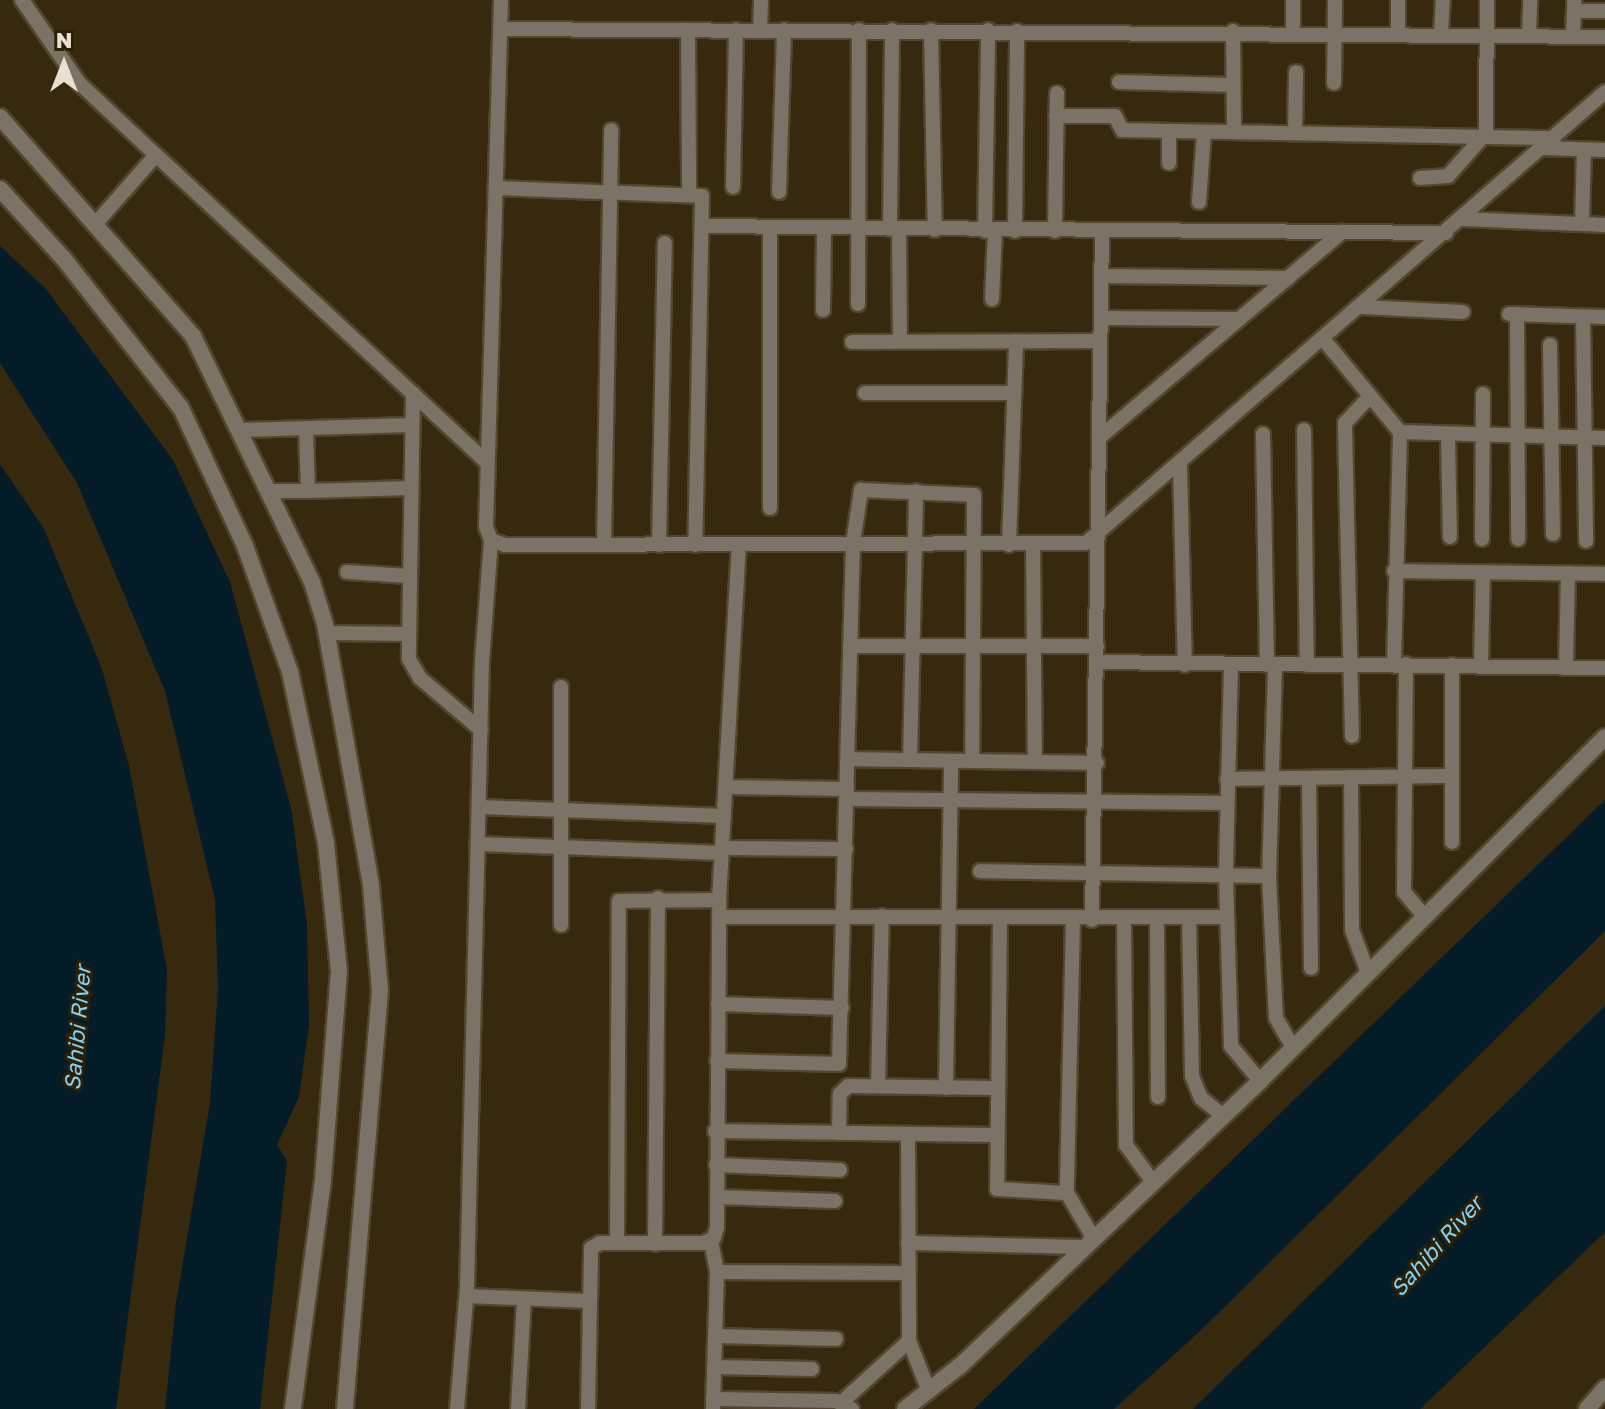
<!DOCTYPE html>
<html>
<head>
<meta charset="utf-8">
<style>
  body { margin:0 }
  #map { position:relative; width:1605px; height:1409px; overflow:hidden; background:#37290e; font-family:"Golos Text",sans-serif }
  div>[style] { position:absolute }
  .water>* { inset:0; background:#031c28 }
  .roads { filter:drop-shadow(2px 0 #53462d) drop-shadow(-2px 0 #53462d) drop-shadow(0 2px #53462d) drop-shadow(0 -2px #53462d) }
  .minor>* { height:14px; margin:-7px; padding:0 7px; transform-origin:7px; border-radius:7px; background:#7c7367 }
  .tertiary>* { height:16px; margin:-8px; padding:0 8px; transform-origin:8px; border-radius:8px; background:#7c7367 }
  span { translate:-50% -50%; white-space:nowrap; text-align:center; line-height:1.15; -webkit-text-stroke:6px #2d2004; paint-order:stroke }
  .water-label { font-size:22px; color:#80d3fd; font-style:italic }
  .north { position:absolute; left:24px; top:24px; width:80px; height:80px; -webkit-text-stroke:6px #2d2004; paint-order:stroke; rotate:0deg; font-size:22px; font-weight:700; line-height:32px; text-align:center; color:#e9e0d1 }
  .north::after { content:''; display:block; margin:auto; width:28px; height:36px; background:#e9e0d1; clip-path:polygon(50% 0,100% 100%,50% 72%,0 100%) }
</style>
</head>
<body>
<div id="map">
  <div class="water">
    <div style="clip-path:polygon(0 246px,46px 289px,173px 460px,230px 582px,291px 808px,307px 924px,309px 1025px,299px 1097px,277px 1145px,287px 1161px,260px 1409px,165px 1409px,176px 1303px,210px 1103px,218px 989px,215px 900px,165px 691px,77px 483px,0 363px)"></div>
    <div style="clip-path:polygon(0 464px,44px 529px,102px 669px,129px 766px,167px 970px,165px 1035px,116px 1409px,0 1409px)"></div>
    <div style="clip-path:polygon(1605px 800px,1605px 931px,1198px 1333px,1114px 1409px,974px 1409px)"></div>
    <div style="clip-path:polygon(1605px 1006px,1605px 1232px,1420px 1409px,1193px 1409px)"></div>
  </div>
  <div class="roads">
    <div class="minor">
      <div style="left:22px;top:0;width:101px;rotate:55.5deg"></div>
      <div style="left:79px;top:83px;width:105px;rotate:43.1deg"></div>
      <div style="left:156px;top:155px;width:89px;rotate:131.4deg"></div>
      <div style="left:501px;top:0;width:527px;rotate:91.63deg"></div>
      <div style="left:486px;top:527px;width:14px;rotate:69deg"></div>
      <div style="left:491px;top:540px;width:15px;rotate:20deg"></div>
      <div style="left:505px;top:545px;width:581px;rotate:-0.2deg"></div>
      <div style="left:1086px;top:543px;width:688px;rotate:-40.99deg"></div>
      <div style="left:1574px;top:11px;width:31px"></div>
      <div style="left:500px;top:29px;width:1105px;rotate:0.41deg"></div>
      <div style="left:688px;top:30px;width:163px;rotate:89.6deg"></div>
      <div style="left:760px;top:30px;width:30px;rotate:-88deg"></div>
      <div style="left:931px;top:30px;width:200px;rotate:88.9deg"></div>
      <div style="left:1233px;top:31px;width:101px;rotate:89.4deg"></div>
      <div style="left:1293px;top:32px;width:32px;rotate:-90deg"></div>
      <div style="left:1398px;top:33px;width:33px;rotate:-90deg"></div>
      <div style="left:1441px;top:34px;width:34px;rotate:-87deg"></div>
      <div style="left:1529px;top:36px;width:36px;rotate:-88deg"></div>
      <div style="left:1573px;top:37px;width:37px;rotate:-88deg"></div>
      <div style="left:1119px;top:82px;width:114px;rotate:1.5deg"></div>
      <div style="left:1334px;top:83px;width:83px;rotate:-89.3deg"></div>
      <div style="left:1056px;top:116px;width:59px"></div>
      <div style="left:1115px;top:116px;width:16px;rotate:63deg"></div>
      <div style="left:1122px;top:130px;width:432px;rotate:1.1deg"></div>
      <div style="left:1295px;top:132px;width:60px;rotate:-89deg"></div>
      <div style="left:1542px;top:148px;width:63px;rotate:1.8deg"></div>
      <div style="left:156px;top:155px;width:452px;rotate:42.9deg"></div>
      <div style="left:1169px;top:163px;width:31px;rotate:-90deg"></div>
      <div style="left:1420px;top:178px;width:28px;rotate:-4deg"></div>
      <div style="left:1448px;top:176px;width:57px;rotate:-48.5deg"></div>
      <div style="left:1486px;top:133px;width:133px;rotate:-89.6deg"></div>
      <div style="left:733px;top:187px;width:157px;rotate:-88.9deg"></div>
      <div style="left:496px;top:188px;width:206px;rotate:2.2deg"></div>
      <div style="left:702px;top:196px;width:349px;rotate:91.1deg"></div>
      <div style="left:779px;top:192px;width:162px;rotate:-88.2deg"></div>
      <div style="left:1199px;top:202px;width:69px;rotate:-85.9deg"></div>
      <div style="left:1462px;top:219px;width:143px;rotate:2.4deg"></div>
      <div style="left:1582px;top:224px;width:74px;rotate:-88.5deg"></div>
      <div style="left:702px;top:226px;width:744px;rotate:0.54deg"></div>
      <div style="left:770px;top:227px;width:281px;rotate:90deg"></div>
      <div style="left:890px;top:229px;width:199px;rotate:-89.4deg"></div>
      <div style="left:899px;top:229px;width:112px;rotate:89.5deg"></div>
      <div style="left:985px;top:231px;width:201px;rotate:-89.1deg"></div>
      <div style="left:1015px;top:231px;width:200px;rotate:-89.4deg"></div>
      <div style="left:1055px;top:231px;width:138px;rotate:-89.2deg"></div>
      <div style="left:1101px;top:276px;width:187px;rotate:0.6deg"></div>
      <div style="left:992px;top:299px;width:68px;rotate:-87.5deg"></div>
      <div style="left:858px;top:304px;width:274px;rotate:-89.8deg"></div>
      <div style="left:1362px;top:307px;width:101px;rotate:2.8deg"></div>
      <div style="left:823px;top:310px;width:82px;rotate:-89.3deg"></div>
      <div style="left:1509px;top:314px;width:96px;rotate:1.8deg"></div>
      <div style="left:1517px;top:314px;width:225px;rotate:89.7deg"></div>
      <div style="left:1583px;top:317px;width:224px;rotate:89.2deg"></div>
      <div style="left:1101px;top:318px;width:138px;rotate:0.4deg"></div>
      <div style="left:1324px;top:340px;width:119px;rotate:50.4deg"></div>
      <div style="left:1400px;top:432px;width:205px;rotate:1.7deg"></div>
      <div style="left:852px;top:342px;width:248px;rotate:-0.2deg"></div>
      <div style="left:1550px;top:345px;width:189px;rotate:89.1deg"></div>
      <div style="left:413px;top:393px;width:266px;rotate:90.9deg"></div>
      <div style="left:409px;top:659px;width:22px;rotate:60deg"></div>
      <div style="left:420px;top:678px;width:80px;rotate:40.4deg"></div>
      <div style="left:865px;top:393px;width:149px"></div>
      <div style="left:241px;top:430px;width:171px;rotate:-1.7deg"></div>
      <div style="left:1304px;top:430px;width:235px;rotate:89.3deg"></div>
      <div style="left:1263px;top:434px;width:231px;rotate:89deg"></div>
      <div style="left:1448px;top:437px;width:100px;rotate:88.9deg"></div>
      <div style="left:1099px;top:438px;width:319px;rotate:-40.3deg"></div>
      <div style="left:1180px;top:466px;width:199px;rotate:88.6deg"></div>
      <div style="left:269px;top:491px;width:39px"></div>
      <div style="left:308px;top:491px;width:63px;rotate:-91.8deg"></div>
      <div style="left:308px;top:491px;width:103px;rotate:-1.7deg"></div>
      <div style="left:1482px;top:539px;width:145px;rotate:-89.6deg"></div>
      <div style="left:604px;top:545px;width:415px;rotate:-89deg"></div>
      <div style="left:659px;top:545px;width:302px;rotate:-88.9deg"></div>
      <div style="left:1009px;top:545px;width:204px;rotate:-88deg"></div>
      <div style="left:1033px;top:545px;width:217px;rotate:89.5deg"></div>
      <div style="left:1394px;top:571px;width:211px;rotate:0.8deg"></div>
      <div style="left:347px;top:572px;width:61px;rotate:3.8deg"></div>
      <div style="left:327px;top:633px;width:82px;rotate:0.7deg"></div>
      <div style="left:850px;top:646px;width:247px"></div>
      <div style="left:1097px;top:662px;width:508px;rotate:0.68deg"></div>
      <div style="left:1394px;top:664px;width:232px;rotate:-88.5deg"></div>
      <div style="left:1406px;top:664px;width:228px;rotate:90.5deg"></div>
      <div style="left:1404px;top:892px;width:33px;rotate:50deg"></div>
      <div style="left:1231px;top:665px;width:211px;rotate:91.4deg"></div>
      <div style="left:1226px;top:876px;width:170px;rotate:88.3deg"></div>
      <div style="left:1231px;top:1046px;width:45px;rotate:50.4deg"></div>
      <div style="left:1275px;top:665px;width:211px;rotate:91.6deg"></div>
      <div style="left:1269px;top:876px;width:142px;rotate:87.2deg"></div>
      <div style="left:1276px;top:1018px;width:34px;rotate:60deg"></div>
      <div style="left:1481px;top:665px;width:93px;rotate:-88.8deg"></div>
      <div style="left:1566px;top:668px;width:95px;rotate:-88.8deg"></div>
      <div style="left:1352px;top:736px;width:313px;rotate:-91.3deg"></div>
      <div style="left:1345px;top:423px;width:35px;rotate:-47deg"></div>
      <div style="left:848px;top:759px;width:249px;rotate:0.9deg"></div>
      <div style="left:910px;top:760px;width:269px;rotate:-88.7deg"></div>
      <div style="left:1351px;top:777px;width:153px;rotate:89.6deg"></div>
      <div style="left:1352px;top:930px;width:46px;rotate:69.6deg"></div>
      <div style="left:1309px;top:778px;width:190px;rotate:89.4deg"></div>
      <div style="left:1227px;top:779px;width:225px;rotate:-0.8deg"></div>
      <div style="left:726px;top:787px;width:121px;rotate:0.9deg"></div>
      <div style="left:847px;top:799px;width:379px;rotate:0.6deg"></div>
      <div style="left:479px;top:807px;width:245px;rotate:2.1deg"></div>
      <div style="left:1452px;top:842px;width:177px;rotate:-90deg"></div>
      <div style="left:478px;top:844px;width:244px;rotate:2.1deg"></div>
      <div style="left:722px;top:848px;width:124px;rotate:0.5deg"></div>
      <div style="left:980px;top:871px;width:289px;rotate:1deg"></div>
      <div style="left:719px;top:917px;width:508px"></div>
      <div style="left:1189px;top:917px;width:159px;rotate:88.9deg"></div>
      <div style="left:1192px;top:1076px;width:24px;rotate:68deg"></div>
      <div style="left:1201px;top:1098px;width:28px;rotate:39deg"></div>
      <div style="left:1000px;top:918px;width:271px;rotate:90.6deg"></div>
      <div style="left:997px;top:1189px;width:70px;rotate:3.3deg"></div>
      <div style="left:1157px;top:918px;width:179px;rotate:89.7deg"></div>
      <div style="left:1073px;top:919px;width:274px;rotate:91.3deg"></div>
      <div style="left:1067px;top:1193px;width:53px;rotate:59.6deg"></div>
      <div style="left:1124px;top:919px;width:226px;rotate:89.5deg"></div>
      <div style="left:1126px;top:1145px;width:46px;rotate:53.9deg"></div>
      <div style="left:1092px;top:920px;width:689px;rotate:-89.17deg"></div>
      <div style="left:561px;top:925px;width:238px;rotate:-90deg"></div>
      <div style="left:718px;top:1004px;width:124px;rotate:1.8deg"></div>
      <div style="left:717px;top:1061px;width:122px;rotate:1.4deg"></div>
      <div style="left:839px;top:1064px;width:521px;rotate:-88.46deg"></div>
      <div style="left:853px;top:543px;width:54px;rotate:-81.4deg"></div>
      <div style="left:861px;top:490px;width:113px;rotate:2.5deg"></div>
      <div style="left:974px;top:495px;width:266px;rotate:90.4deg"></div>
      <div style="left:878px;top:1086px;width:170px;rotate:-88.7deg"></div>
      <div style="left:946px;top:1088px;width:327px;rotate:-89.1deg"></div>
      <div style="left:715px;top:1131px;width:279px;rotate:0.8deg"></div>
      <div style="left:839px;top:1133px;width:39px;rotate:-89deg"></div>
      <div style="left:840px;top:1094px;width:11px;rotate:-45deg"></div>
      <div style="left:848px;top:1086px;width:146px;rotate:0.8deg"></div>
      <div style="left:908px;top:1134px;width:207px;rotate:89.7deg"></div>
      <div style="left:909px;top:1341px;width:52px;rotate:68.4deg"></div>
      <div style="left:716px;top:1165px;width:124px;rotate:2.3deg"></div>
      <div style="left:717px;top:1197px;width:118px;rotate:1.9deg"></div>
      <div style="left:711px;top:1241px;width:32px;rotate:79deg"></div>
      <div style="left:717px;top:1272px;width:137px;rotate:91.7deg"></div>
      <div style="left:617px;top:1243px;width:342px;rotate:-89.7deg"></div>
      <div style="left:619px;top:901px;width:100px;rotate:-0.6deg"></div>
      <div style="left:908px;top:1243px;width:177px;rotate:1.3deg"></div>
      <div style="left:655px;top:1244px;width:346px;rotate:-89.5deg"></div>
      <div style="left:717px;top:1272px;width:191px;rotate:0.3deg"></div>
      <div style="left:467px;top:1296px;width:121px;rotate:2.4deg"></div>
      <div style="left:716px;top:1336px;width:120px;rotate:1.4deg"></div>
      <div style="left:714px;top:1367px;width:98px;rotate:1.2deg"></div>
      <div style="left:713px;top:1399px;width:123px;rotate:0.9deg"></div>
      <div style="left:836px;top:1401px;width:18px;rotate:27deg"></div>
      <div style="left:842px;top:1402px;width:91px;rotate:-42.3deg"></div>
      <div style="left:457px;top:1409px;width:121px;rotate:-85.3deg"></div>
      <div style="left:467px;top:1288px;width:626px;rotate:-88.63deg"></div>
      <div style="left:482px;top:662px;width:122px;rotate:-85.8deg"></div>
      <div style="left:518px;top:1409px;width:110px;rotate:-86.9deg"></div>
      <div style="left:588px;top:1409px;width:161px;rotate:-88.9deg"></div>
      <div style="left:591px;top:1248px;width:10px;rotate:-29deg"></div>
      <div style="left:600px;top:1243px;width:104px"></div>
      <div style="left:704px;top:1243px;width:11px;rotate:-27deg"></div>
      <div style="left:714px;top:1238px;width:11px;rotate:-75deg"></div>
      <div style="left:717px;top:1227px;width:327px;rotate:-89.6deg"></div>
      <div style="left:719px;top:900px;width:356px;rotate:-86.8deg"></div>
    </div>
    <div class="tertiary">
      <div style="left:0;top:117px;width:292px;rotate:48.6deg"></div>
      <div style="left:193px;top:336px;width:273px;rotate:64.2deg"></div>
      <div style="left:312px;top:582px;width:44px;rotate:72.8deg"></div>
      <div style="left:325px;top:624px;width:266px;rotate:80deg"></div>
      <div style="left:371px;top:886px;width:105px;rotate:85.1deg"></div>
      <div style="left:380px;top:991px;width:419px;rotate:94.8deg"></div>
      <div style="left:0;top:189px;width:95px;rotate:47.6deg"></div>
      <div style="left:64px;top:259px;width:189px;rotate:51.9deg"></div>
      <div style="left:181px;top:408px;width:152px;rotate:65.1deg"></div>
      <div style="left:245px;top:546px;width:134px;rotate:70.3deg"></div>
      <div style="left:290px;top:672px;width:175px;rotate:78.1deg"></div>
      <div style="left:326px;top:843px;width:129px;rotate:84.2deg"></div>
      <div style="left:339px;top:971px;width:210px;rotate:94.4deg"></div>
      <div style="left:323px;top:1180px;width:231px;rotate:97.5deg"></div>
      <div style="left:905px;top:1409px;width:71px;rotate:-38.2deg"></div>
      <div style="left:961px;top:1365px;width:412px;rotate:-43.5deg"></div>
      <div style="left:1260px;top:1081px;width:487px;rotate:-44.9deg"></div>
      <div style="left:1587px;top:1409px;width:28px;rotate:-49deg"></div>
    </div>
  </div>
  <div class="water-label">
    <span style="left:77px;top:1028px;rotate:-85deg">Sahibi River</span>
    <span style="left:1436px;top:1246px;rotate:-48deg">Sahibi River</span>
  </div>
  <div class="north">N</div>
</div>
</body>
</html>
